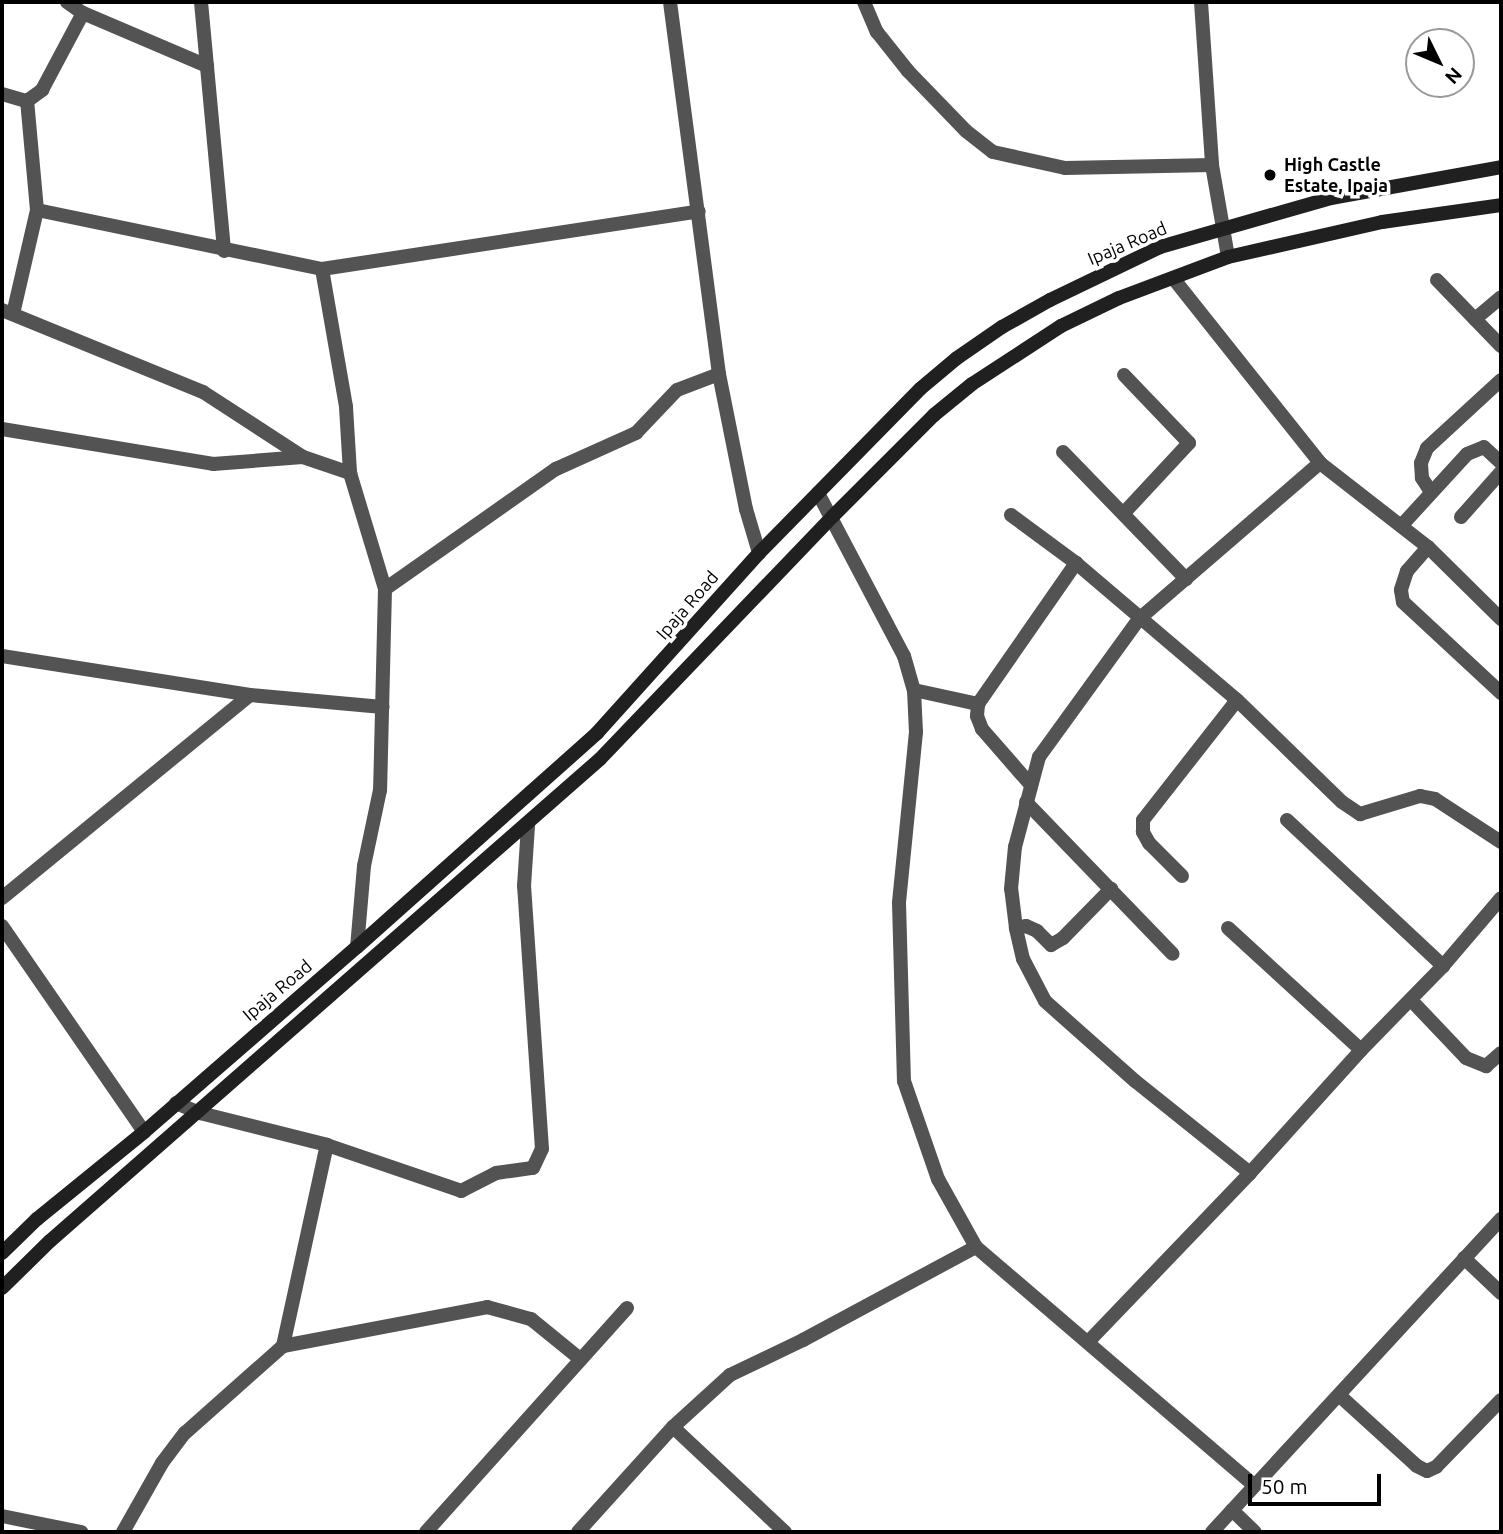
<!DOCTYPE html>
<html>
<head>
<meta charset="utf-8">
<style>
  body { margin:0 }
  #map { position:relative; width:1503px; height:1534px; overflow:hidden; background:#fff; font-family:Ubuntu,sans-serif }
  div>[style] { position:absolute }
  .minor>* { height:14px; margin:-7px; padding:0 7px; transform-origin:7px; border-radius:7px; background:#535353 }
  .secondary>* { height:14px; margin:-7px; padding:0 7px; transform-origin:7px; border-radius:7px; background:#202020 }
  .dots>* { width:19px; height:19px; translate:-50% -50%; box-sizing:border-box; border:4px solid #fff; border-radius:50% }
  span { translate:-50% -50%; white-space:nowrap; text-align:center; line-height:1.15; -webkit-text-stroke:7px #fff; paint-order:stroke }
  .poi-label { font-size:18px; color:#000; font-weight:700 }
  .left { translate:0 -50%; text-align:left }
  .street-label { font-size:18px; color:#000 }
  .frame { position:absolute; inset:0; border:4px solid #000; pointer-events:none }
  .north { position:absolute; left:1405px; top:28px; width:70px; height:70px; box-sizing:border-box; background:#fff; border:2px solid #999; border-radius:50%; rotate:133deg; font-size:19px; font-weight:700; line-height:28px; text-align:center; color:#000 }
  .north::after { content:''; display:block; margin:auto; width:24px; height:32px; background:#000; clip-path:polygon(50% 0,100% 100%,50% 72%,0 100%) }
  .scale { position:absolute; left:1248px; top:1474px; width:133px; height:32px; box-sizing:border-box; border:4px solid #000; border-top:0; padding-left:9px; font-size:21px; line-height:24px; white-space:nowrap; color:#000; -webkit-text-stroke:5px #fff; paint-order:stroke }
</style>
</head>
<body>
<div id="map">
  <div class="minor">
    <div style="left:67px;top:2px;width:19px;rotate:35deg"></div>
    <div style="left:83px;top:13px;width:135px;rotate:23.1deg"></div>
    <div style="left:201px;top:2px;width:250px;rotate:84.7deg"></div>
    <div style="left:670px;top:2px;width:375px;rotate:82.5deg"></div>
    <div style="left:719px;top:374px;width:138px;rotate:78.7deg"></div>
    <div style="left:746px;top:509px;width:46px;rotate:73.5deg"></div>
    <div style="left:864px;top:2px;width:33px;rotate:67deg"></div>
    <div style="left:877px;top:32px;width:50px;rotate:51.5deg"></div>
    <div style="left:908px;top:71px;width:83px;rotate:46deg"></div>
    <div style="left:966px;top:131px;width:34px;rotate:38deg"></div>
    <div style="left:993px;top:152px;width:74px;rotate:12.5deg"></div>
    <div style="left:1065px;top:168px;width:147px;rotate:-1.2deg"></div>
    <div style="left:1201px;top:2px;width:163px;rotate:86.1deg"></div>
    <div style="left:1212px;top:165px;width:93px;rotate:80.1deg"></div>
    <div style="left:2px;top:94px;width:26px;rotate:16deg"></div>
    <div style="left:27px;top:101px;width:19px;rotate:-36deg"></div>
    <div style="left:42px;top:90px;width:87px;rotate:-62deg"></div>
    <div style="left:37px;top:210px;width:291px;rotate:11.7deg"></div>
    <div style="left:322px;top:269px;width:381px;rotate:-8.7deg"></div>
    <div style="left:322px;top:269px;width:140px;rotate:80.1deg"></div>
    <div style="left:346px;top:407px;width:66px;rotate:86.5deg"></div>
    <div style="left:350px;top:473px;width:121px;rotate:73.2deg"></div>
    <div style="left:385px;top:589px;width:201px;rotate:91.4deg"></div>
    <div style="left:380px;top:790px;width:78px;rotate:101.9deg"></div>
    <div style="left:364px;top:866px;width:81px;rotate:94.9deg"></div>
    <div style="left:1173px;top:278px;width:236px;rotate:51.5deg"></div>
    <div style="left:1320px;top:463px;width:137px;rotate:37.9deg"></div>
    <div style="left:1428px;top:547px;width:103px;rotate:44.6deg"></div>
    <div style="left:1437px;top:280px;width:92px;rotate:45.9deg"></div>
    <div style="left:2px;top:310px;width:217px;rotate:22.2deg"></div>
    <div style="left:203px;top:392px;width:119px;rotate:33deg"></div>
    <div style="left:13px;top:314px;width:107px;rotate:-77deg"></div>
    <div style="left:37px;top:210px;width:109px;rotate:-95.2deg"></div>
    <div style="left:1475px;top:319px;width:34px;rotate:-40deg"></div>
    <div style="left:1124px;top:375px;width:94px;rotate:46.3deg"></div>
    <div style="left:1189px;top:443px;width:96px;rotate:132.9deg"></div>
    <div style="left:2px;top:429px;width:214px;rotate:9.4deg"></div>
    <div style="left:213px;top:464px;width:90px;rotate:-4.4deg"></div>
    <div style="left:303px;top:457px;width:50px;rotate:18.8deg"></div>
    <div style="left:1063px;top:452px;width:177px;rotate:45.9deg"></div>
    <div style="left:1431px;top:492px;width:17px;rotate:-123deg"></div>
    <div style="left:1422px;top:478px;width:15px;rotate:-94deg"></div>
    <div style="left:1421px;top:463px;width:16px;rotate:-68deg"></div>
    <div style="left:1427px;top:448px;width:100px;rotate:-42.6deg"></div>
    <div style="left:818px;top:493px;width:184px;rotate:62.2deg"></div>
    <div style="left:904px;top:656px;width:35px;rotate:74deg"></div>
    <div style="left:914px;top:690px;width:42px;rotate:87.3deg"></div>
    <div style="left:916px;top:732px;width:172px;rotate:95.7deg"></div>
    <div style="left:899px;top:903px;width:178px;rotate:88.4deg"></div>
    <div style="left:904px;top:1081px;width:104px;rotate:70.9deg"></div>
    <div style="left:938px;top:1179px;width:78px;rotate:60.8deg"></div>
    <div style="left:1011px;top:515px;width:81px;rotate:36.4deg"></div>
    <div style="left:1076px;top:563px;width:211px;rotate:40.4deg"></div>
    <div style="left:1237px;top:700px;width:146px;rotate:44.2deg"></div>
    <div style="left:1342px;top:802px;width:22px;rotate:34deg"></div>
    <div style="left:1360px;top:814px;width:63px;rotate:-16.7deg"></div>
    <div style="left:1420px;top:796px;width:15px;rotate:11deg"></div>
    <div style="left:1435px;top:799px;width:79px;rotate:33.1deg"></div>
    <div style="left:1461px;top:517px;width:60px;rotate:-48.4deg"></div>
    <div style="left:1402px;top:525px;width:96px;rotate:-47.5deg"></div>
    <div style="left:1467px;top:454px;width:18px;rotate:-22deg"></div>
    <div style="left:1484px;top:447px;width:23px;rotate:43deg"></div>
    <div style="left:1428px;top:547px;width:32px;rotate:131deg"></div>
    <div style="left:1407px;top:571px;width:20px;rotate:108deg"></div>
    <div style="left:1401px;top:590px;width:12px;rotate:81deg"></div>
    <div style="left:1403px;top:602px;width:134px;rotate:42.9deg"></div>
    <div style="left:385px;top:589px;width:209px;rotate:-35.1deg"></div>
    <div style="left:556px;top:469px;width:88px;rotate:-24.2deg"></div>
    <div style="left:636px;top:433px;width:59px;rotate:-46.4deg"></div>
    <div style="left:677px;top:390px;width:45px;rotate:-20.9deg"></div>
    <div style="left:2px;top:656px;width:251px;rotate:8.9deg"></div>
    <div style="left:914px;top:690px;width:66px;rotate:12.3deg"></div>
    <div style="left:1030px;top:784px;width:73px;rotate:-131.1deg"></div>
    <div style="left:982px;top:729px;width:14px;rotate:-111deg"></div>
    <div style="left:977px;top:716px;width:12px;rotate:-85deg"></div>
    <div style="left:978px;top:704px;width:172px;rotate:-55.2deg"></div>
    <div style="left:1026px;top:802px;width:211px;rotate:46deg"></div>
    <div style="left:1287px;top:820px;width:214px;rotate:43.1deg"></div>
    <div style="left:1182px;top:876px;width:47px;rotate:-135deg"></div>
    <div style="left:1149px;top:843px;width:13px;rotate:-119deg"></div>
    <div style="left:1143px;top:832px;width:12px;rotate:-90deg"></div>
    <div style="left:1143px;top:820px;width:152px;rotate:-51.9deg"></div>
    <div style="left:2px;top:898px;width:320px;rotate:-39.3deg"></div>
    <div style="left:250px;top:695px;width:133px;rotate:5.2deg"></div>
    <div style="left:2px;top:926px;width:250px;rotate:55.4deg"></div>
    <div style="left:1016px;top:928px;width:10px;rotate:-11deg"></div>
    <div style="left:1026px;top:926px;width:12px;rotate:24deg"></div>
    <div style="left:1037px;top:931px;width:20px;rotate:45deg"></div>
    <div style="left:1051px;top:945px;width:14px;rotate:-30deg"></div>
    <div style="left:1063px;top:938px;width:69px;rotate:-45.6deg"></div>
    <div style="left:1228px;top:928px;width:180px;rotate:42.5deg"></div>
    <div style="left:1411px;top:1000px;width:80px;rotate:46.5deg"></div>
    <div style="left:1466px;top:1058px;width:22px;rotate:22deg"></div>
    <div style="left:1486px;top:1066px;width:20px;rotate:-41deg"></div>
    <div style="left:176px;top:1103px;width:26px;rotate:23deg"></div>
    <div style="left:200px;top:1113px;width:131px;rotate:14.1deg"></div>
    <div style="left:327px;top:1145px;width:142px;rotate:18.9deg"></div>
    <div style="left:461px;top:1191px;width:39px;rotate:-27deg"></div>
    <div style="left:496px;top:1173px;width:37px;rotate:-8deg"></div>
    <div style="left:533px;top:1168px;width:21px;rotate:-65deg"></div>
    <div style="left:542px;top:1149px;width:264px;rotate:-93.9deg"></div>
    <div style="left:524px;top:886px;width:61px;rotate:-86.2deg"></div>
    <div style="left:1250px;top:1173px;width:147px;rotate:-141.3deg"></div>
    <div style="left:1135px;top:1081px;width:120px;rotate:-138.4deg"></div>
    <div style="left:1045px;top:1001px;width:47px;rotate:-117.6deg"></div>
    <div style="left:1023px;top:959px;width:32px;rotate:-103deg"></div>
    <div style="left:1016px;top:928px;width:39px;rotate:-97deg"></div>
    <div style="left:1011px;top:889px;width:42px;rotate:-84.6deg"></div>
    <div style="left:1015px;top:847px;width:93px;rotate:-75.1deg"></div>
    <div style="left:1039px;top:757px;width:170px;rotate:-54.1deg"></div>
    <div style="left:1139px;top:619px;width:239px;rotate:-40.8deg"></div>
    <div style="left:1464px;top:1258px;width:51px;rotate:43.4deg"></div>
    <div style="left:1089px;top:1341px;width:233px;rotate:-46.2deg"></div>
    <div style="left:1250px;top:1173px;width:166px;rotate:-47.9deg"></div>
    <div style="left:1361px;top:1050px;width:117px;rotate:-45.7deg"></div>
    <div style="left:1443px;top:966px;width:89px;rotate:-49.5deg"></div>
    <div style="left:283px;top:1346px;width:206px;rotate:-77.7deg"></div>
    <div style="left:1340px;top:1396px;width:104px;rotate:42.3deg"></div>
    <div style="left:1417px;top:1466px;width:11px;rotate:27deg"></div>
    <div style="left:1427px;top:1471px;width:10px;rotate:-24deg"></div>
    <div style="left:1436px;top:1467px;width:93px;rotate:-45.9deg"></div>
    <div style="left:673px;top:1427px;width:154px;rotate:43.2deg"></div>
    <div style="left:1232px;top:1510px;width:32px;rotate:44deg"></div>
    <div style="left:2px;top:1516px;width:81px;rotate:11.4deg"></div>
    <div style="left:123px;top:1532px;width:79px;rotate:-60.5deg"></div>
    <div style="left:162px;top:1463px;width:38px;rotate:-53deg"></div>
    <div style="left:185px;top:1433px;width:131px;rotate:-41.6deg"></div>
    <div style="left:283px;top:1346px;width:208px;rotate:-10.8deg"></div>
    <div style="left:487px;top:1307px;width:46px;rotate:15.3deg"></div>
    <div style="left:531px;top:1319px;width:62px;rotate:39.1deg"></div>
    <div style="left:426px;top:1532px;width:301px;rotate:-48.1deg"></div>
    <div style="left:578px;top:1532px;width:142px;rotate:-47.9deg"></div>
    <div style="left:673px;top:1427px;width:77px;rotate:-42.4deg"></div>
    <div style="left:730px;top:1375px;width:81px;rotate:-25.6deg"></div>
    <div style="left:803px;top:1340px;width:196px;rotate:-28.3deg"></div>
    <div style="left:976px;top:1247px;width:366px;rotate:40.6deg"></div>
    <div style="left:1212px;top:1532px;width:426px;rotate:-47.3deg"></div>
  </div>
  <div class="secondary">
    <div style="left:2px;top:1253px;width:49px;rotate:-44.2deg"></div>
    <div style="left:37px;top:1219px;width:138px;rotate:-39.1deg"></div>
    <div style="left:144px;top:1132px;width:282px;rotate:-41deg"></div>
    <div style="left:357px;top:947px;width:322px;rotate:-41.7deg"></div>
    <div style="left:597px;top:733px;width:242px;rotate:-48deg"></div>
    <div style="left:759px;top:553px;width:230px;rotate:-45.5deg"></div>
    <div style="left:920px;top:389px;width:48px;rotate:-40deg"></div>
    <div style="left:957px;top:358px;width:55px;rotate:-34.6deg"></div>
    <div style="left:1002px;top:327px;width:55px;rotate:-29.4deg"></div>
    <div style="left:1050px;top:300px;width:122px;rotate:-25.7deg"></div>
    <div style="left:1160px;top:247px;width:178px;rotate:-16deg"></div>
    <div style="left:1331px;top:198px;width:173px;rotate:-10.3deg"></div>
    <div style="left:2px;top:1288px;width:67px;rotate:-44.4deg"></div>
    <div style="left:50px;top:1241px;width:731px;rotate:-41.23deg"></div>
    <div style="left:600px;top:759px;width:337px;rotate:-46.2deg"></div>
    <div style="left:833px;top:516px;width:143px;rotate:-45deg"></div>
    <div style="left:934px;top:415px;width:49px;rotate:-39.2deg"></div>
    <div style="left:972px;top:384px;width:106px;rotate:-33.1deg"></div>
    <div style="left:1061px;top:326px;width:64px;rotate:-25.8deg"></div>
    <div style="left:1119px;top:298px;width:116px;rotate:-20.6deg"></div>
    <div style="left:1228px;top:257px;width:158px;rotate:-12.8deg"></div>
    <div style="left:1382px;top:222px;width:120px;rotate:-8.1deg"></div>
  </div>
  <div class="dots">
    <div style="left:1270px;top:175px;background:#000"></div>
  </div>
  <div class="poi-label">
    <span class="left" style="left:1284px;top:175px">High Castle<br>Estate, Ipaja</span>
  </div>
  <div class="street-label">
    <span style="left:1127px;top:243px;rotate:-23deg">Ipaja Road</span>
    <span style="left:687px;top:605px;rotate:-49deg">Ipaja Road</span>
    <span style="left:277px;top:990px;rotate:-40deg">Ipaja Road</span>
  </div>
  <div class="frame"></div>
  <div class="north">N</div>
  <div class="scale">50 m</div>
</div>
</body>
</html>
